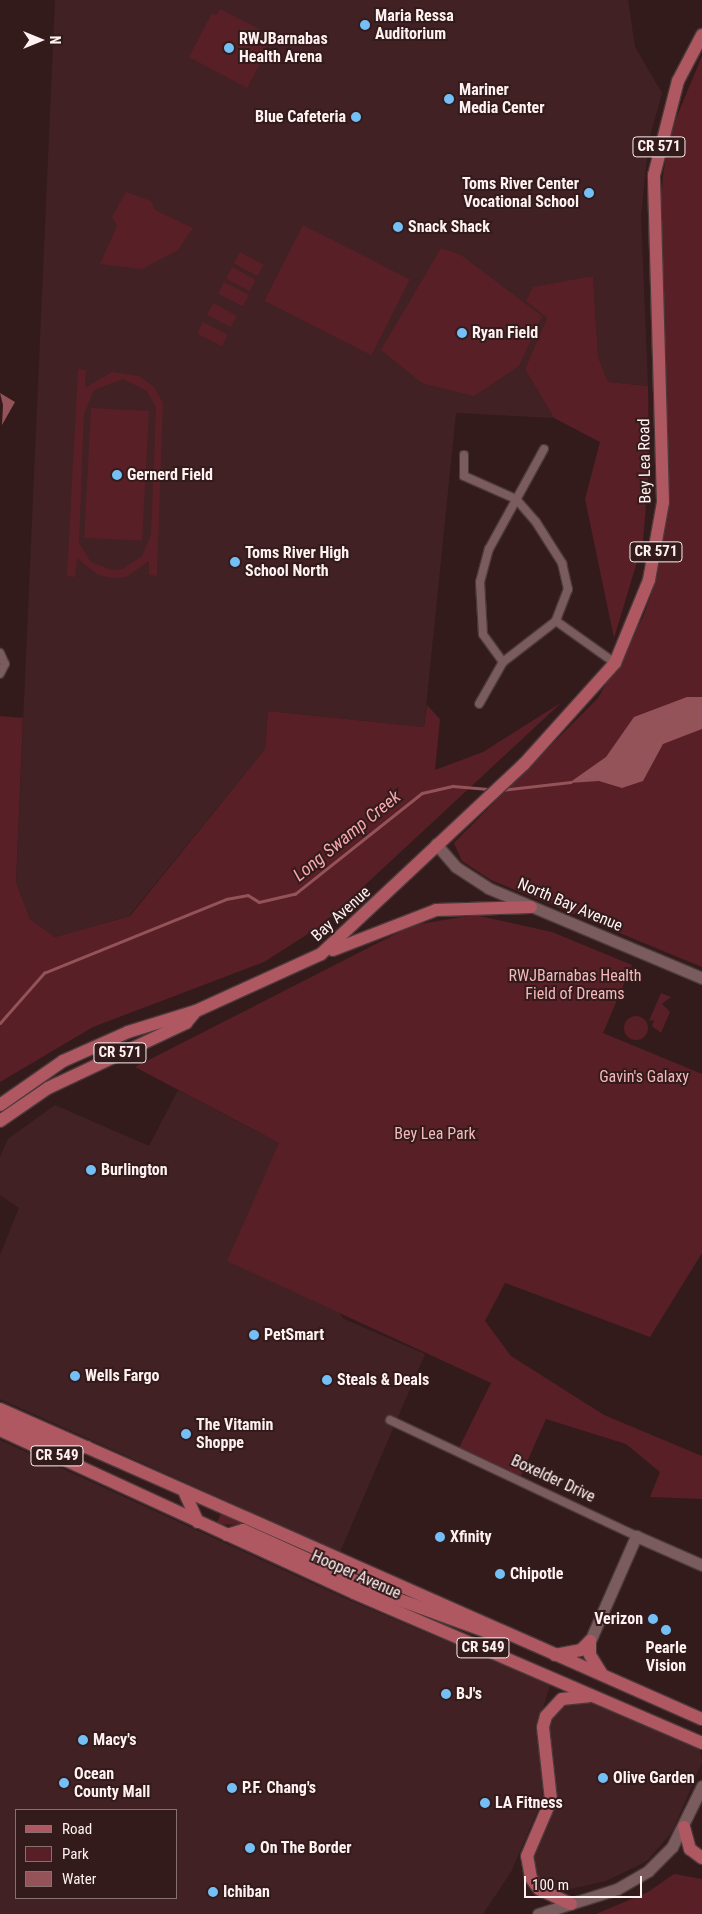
<!DOCTYPE html>
<html>
<head>
<meta charset="utf-8">
<style>
  body { margin:0 }
  #map { position:relative; width:702px; height:1914px; overflow:hidden; background:#331b1c; font-family:"Roboto Condensed",sans-serif }
  div>[style] { position:absolute }
  .built>* { inset:0; background:#412124 }
  .green>* { inset:0; background:#581f26; transform-origin:0 0 }
  .round { border-radius:50% }
  .water>* { inset:0; background:#945358 }
  .stream>* { height:2.5px; margin:-1.25px; padding:0 1.25px; transform-origin:1.25px; border-radius:1.25px; background:#945358 }
  .roads { filter:drop-shadow(1px 0 #4c393a) drop-shadow(-1px 0 #4c393a) drop-shadow(0 1px #4c393a) drop-shadow(0 -1px #4c393a) }
  .street>* { height:8px; margin:-4px; padding:0 4px; transform-origin:4px; border-radius:4px; background:#7a5c5e }
  .secondary>* { height:11px; margin:-5.5px; padding:0 5.5px; transform-origin:5.5px; border-radius:5.5px; background:#7a5c5e }
  .primary>* { height:12px; margin:-6px; padding:0 6px; transform-origin:6px; border-radius:6px; background:#af5862 }
  .dots>* { width:14px; height:14px; translate:-50% -50%; box-sizing:border-box; border:2px solid #331b1c; border-radius:50% }
  span { translate:-50% -50%; white-space:nowrap; text-align:center; line-height:1.15; -webkit-text-stroke:4px #331b1c; paint-order:stroke }
  .shield-label span { padding:1px 4px; background:#331b1c; border:1px solid; border-radius:4px; -webkit-text-stroke-width:0 }
  .shield-label { font-size:15px; color:#fff1f1; font-weight:700 }
  .poi-label { font-size:16px; color:#fff1f1; font-weight:700 }
  .left { translate:0 -50%; text-align:left }
  .right { translate:-100% -50%; text-align:right }
  .street-label { font-size:16px; color:#fff1f1 }
  .park-label { font-size:16px; color:#f5b9bc }
  .water-label { font-size:18px; color:#f6a7ac; font-style:italic }
  .legend { position:absolute; left:15px; top:1809px; width:162px; height:90px; box-sizing:border-box; background:#331b1c; border:1px solid #857171; margin:0; padding:6px 9px; list-style:none; font-size:15px; color:#fff1f1 }
  .legend li { display:flex; align-items:center; gap:10px; height:25px }
  .legend b { width:25px; border:1px solid #857171 }
  .north { position:absolute; left:15px; top:15px; width:50px; height:50px; -webkit-text-stroke:4px #331b1c; paint-order:stroke; rotate:90deg; font-size:14px; font-weight:700; line-height:20px; text-align:center; color:#fff1f1 }
  .north::after { content:''; display:block; margin:auto; width:18px; height:22px; background:#fff1f1; clip-path:polygon(50% 0,100% 100%,50% 72%,0 100%) }
  .scale { position:absolute; left:524px; top:1876px; width:118px; height:22px; box-sizing:border-box; border:2px solid #fff1f1; border-top:0; padding-left:6px; font-size:15px; line-height:18px; white-space:nowrap; color:#fff1f1; -webkit-text-stroke:4px #331b1c; paint-order:stroke }
</style>
</head>
<body>
<div id="map">
  <div class="built">
    <div style="clip-path:polygon(55px 0,628px 0,635px 47px,662px 93px,649px 140px,641px 216px,648px 386px,608px 382px,598px 357px,593px 276px,526px 301px,547px 318px,525px 369px,554px 418px,456px 413px,424px 727px,268px 711px,265px 749px,129px 916px,55px 937px,30px 919px,16px 882px)"></div>
    <div style="clip-path:polygon(178px 1090px,279px 1143px,342px 1318px,425px 1354px,340px 1552px,0 1399px,0 1255px,19px 1208px,0 1195px,0 1157px,8px 1139px,55px 1105px,149px 1146px)"></div>
    <div style="clip-path:polygon(evenodd,0 1440px,349px 1600px,550px 1685px,538px 1725px,543px 1798px,511px 1872px,483px 1914px,0 1914px,0 1440px,16px 1810px,176px 1810px,176px 1898px,16px 1898px,16px 1810px)"></div>
    <div style="clip-path:polygon(585px 1698px,699px 1748px,702px 1762px,672px 1832px,647px 1861px,606px 1881px,556px 1892px,546px 1888px,532px 1870px,533px 1850px,554px 1808px,547px 1730px,550px 1716px,561px 1703px)"></div>
  </div>
  <div class="green">
    <div style="clip-path:polygon(220px 9px,265px 32px,265px 54px,247px 88px,189px 57px,212px 13px,217px 15px)"></div>
    <div style="clip-path:polygon(702px 56px,702px 967px,491px 880px,462px 861px,454px 843px,598px 698px,643px 617px,656px 581px,670px 502px,660px 221px,663px 175px,670px 133px)"></div>
    <div style="clip-path:polygon(126px 192px,151px 201px,155px 210px,193px 228px,178px 250px,142px 269px,100px 264px,117px 226px,112px 217px)"></div>
    <div style="left:303px;top:225px;width:120px;height:85px;rotate:27deg"></div>
    <div style="clip-path:polygon(441px 248px,461px 255px,542px 316px,519px 366px,474px 396px,422px 383px,381px 350px)"></div>
    <div style="left:240px;top:252px;width:27px;height:13px;rotate:28deg"></div>
    <div style="left:232px;top:267px;width:27px;height:13px;rotate:28deg"></div>
    <div style="clip-path:polygon(593px 276px,598px 357px,608px 382px,648px 386px,649px 465px,643px 542px,614px 638px,585px 499px,600px 442px,554px 418px,525px 369px,547px 318px,526px 301px,533px 287px)"></div>
    <div style="left:224px;top:282px;width:28px;height:13px;rotate:27deg"></div>
    <div style="left:213px;top:303px;width:27px;height:13px;rotate:28deg"></div>
    <div style="left:203px;top:322px;width:28px;height:13px;rotate:27deg"></div>
    <div style="clip-path:polygon(evenodd,78px 369px,86px 370px,85px 388px,112px 372px,139px 376px,154px 387px,163px 403px,157px 576px,149px 575px,149px 561px,126px 577px,112px 578px,98px 575px,77px 558px,75px 577px,67px 576px,78px 369px,123px 379px,147px 391px,156px 408px,151px 535px,142px 556px,123px 569px,112px 570px,91px 562px,79px 543px,84px 414px,94px 390px,123px 379px)"></div>
    <div style="left:91px;top:408px;width:58px;height:130px;rotate:3deg"></div>
    <div style="clip-path:polygon(562px 702px,322px 925px,264px 962px,93px 1027px,0 1082px,0 716px,23px 718px,16px 882px,30px 919px,55px 937px,130px 916px,265px 749px,268px 711px,424px 727px,427px 705px,440px 719px,435px 770px,483px 752px)"></div>
    <div style="clip-path:polygon(475px 915px,552px 932px,632px 965px,603px 1033px,702px 1074px,702px 1253px,650px 1337px,505px 1283px,485px 1321px,511px 1356px,604px 1415px,702px 1456px,702px 1499px,650px 1497px,660px 1472px,626px 1444px,546px 1419px,519px 1480px,458px 1450px,491px 1383px,227px 1261px,279px 1143px,135px 1067px,413px 925px)"></div>
    <div style="clip-path:polygon(661px 993px,671px 997px,662px 1004px,670px 1012px,661px 1033px,652px 1026px,654px 1020px,649px 1021px)"></div>
    <div class="round" style="left:624px;top:1016px;width:24px;height:24px"></div>
    <div style="clip-path:polygon(221px 1514px,242px 1523px,241px 1525px,216px 1524px)"></div>
    <div style="clip-path:polygon(674px 1874px,702px 1879px,702px 1914px,596px 1914px,648px 1892px)"></div>
  </div>
  <div class="water">
    <div style="clip-path:polygon(0 393px,15px 402px,2px 425px,3px 405px)"></div>
    <div style="clip-path:polygon(687px 697px,702px 697px,702px 729px,663px 744px,643px 781px,622px 788px,599px 781px,569px 783px,606px 757px,634px 717px)"></div>
  </div>
  <div class="stream">
    <div style="left:502px;top:790px;width:69px;rotate:-6.6deg"></div>
    <div style="left:0;top:1023px;width:67px;rotate:-48.7deg"></div>
    <div style="left:44px;top:973px;width:196px;rotate:-22.1deg"></div>
    <div style="left:226px;top:899px;width:22px;rotate:-10deg"></div>
    <div style="left:248px;top:895px;width:13px;rotate:32deg"></div>
    <div style="left:259px;top:902px;width:37px;rotate:-13deg"></div>
    <div style="left:295px;top:894px;width:162px;rotate:-38.5deg"></div>
    <div style="left:422px;top:793px;width:32px;rotate:-13deg"></div>
    <div style="left:453px;top:786px;width:38px;rotate:5deg"></div>
  </div>
  <div class="roads">
    <div class="street">
      <div style="left:464px;top:455px;width:21px;rotate:90deg"></div>
      <div style="left:464px;top:476px;width:57px;rotate:23.9deg"></div>
      <div style="left:516px;top:499px;width:30px;rotate:49deg"></div>
      <div style="left:536px;top:522px;width:49px;rotate:57.6deg"></div>
      <div style="left:562px;top:563px;width:27px;rotate:77deg"></div>
      <div style="left:568px;top:589px;width:34px;rotate:111deg"></div>
      <div style="left:556px;top:621px;width:67px;rotate:142.3deg"></div>
      <div style="left:503px;top:662px;width:48px;rotate:119.7deg"></div>
      <div style="left:556px;top:621px;width:72px;rotate:35.4deg"></div>
      <div style="left:0;top:653px;width:12px;rotate:66deg"></div>
      <div style="left:5px;top:664px;width:11px;rotate:117deg"></div>
      <div style="left:503px;top:662px;width:34px;rotate:-126deg"></div>
      <div style="left:483px;top:634px;width:52px;rotate:-93.3deg"></div>
      <div style="left:480px;top:582px;width:34px;rotate:-75deg"></div>
      <div style="left:489px;top:549px;width:114px;rotate:-61.2deg"></div>
      <div style="left:390px;top:1420px;width:272px;rotate:25.2deg"></div>
    </div>
    <div class="secondary">
      <div style="left:436px;top:844px;width:30px;rotate:49deg"></div>
      <div style="left:456px;top:867px;width:38px;rotate:33deg"></div>
      <div style="left:488px;top:888px;width:232px;rotate:22.8deg"></div>
      <div style="left:590px;top:1641px;width:115px;rotate:-66.3deg"></div>
      <div style="left:636px;top:1536px;width:72px;rotate:23.7deg"></div>
      <div style="left:538px;top:1914px;width:83px;rotate:-17.6deg"></div>
      <div style="left:617px;top:1889px;width:36px;rotate:-30deg"></div>
      <div style="left:648px;top:1871px;width:34px;rotate:-45deg"></div>
      <div style="left:672px;top:1847px;width:68px;rotate:-63.8deg"></div>
    </div>
    <div class="primary">
      <div style="left:333px;top:950px;width:110px;rotate:-21.2deg"></div>
      <div style="left:436px;top:910px;width:95px;rotate:-1.8deg"></div>
      <div style="left:0;top:1105px;width:77px;rotate:-34.9deg"></div>
      <div style="left:63px;top:1061px;width:71px;rotate:-24deg"></div>
      <div style="left:128px;top:1032px;width:71px;rotate:-17.2deg"></div>
      <div style="left:196px;top:1011px;width:137px;rotate:-24.5deg"></div>
      <div style="left:321px;top:954px;width:278px;rotate:-43.1deg"></div>
      <div style="left:524px;top:764px;width:136px;rotate:-48deg"></div>
      <div style="left:615px;top:663px;width:90px;rotate:-67.7deg"></div>
      <div style="left:649px;top:580px;width:79px;rotate:-79.8deg"></div>
      <div style="left:663px;top:502px;width:327px;rotate:-91.6deg"></div>
      <div style="left:654px;top:175px;width:97px;rotate:-75.7deg"></div>
      <div style="left:678px;top:81px;width:52px;rotate:-62.4deg"></div>
      <div style="left:0;top:1121px;width:58px;rotate:-34.5deg"></div>
      <div style="left:48px;top:1088px;width:153px;rotate:-25.2deg"></div>
      <div style="left:186px;top:1023px;width:16px;rotate:-50deg"></div>
      <div style="left:0;top:1409px;width:767px;rotate:23.83deg"></div>
      <div style="left:0;top:1421px;width:71px;rotate:23.3deg"></div>
      <div style="left:65px;top:1449px;width:22px;rotate:-5deg"></div>
      <div style="left:0;top:1430px;width:390px;rotate:24.7deg"></div>
      <div style="left:354px;top:1593px;width:379px;rotate:23.3deg"></div>
      <div style="left:184px;top:1491px;width:34px;rotate:66deg"></div>
      <div style="left:227px;top:1535px;width:17px;rotate:-17deg"></div>
      <div style="left:243px;top:1530px;width:160px;rotate:24.3deg"></div>
      <div style="left:389px;top:1596px;width:119px;rotate:20.1deg"></div>
      <div style="left:590px;top:1641px;width:14px;rotate:90deg"></div>
      <div style="left:590px;top:1655px;width:22px;rotate:58deg"></div>
      <div style="left:555px;top:1655px;width:26px;rotate:-11deg"></div>
      <div style="left:581px;top:1650px;width:13px;rotate:-45deg"></div>
      <div style="left:684px;top:1827px;width:23px;rotate:75deg"></div>
      <div style="left:690px;top:1849px;width:15px;rotate:37deg"></div>
      <div style="left:571px;top:1904px;width:35px;rotate:-155deg"></div>
      <div style="left:539px;top:1889px;width:14px;rotate:-126deg"></div>
      <div style="left:531px;top:1878px;width:22px;rotate:-100deg"></div>
      <div style="left:527px;top:1856px;width:61px;rotate:-66.8deg"></div>
      <div style="left:551px;top:1800px;width:73px;rotate:-96.3deg"></div>
      <div style="left:543px;top:1727px;width:11px;rotate:-75deg"></div>
      <div style="left:546px;top:1716px;width:23px;rotate:-47deg"></div>
      <div style="left:562px;top:1699px;width:27px;rotate:-6deg"></div>
    </div>
  </div>
  <div class="dots">
    <div style="left:365px;top:25px;background:#74c0f6"></div>
    <div style="left:229px;top:48px;background:#74c0f6"></div>
    <div style="left:449px;top:99px;background:#74c0f6"></div>
    <div style="left:356px;top:117px;background:#74c0f6"></div>
    <div style="left:589px;top:193px;background:#74c0f6"></div>
    <div style="left:398px;top:227px;background:#74c0f6"></div>
    <div style="left:462px;top:333px;background:#74c0f6"></div>
    <div style="left:117px;top:475px;background:#74c0f6"></div>
    <div style="left:235px;top:562px;background:#74c0f6"></div>
    <div style="left:91px;top:1170px;background:#74c0f6"></div>
    <div style="left:254px;top:1335px;background:#74c0f6"></div>
    <div style="left:75px;top:1376px;background:#74c0f6"></div>
    <div style="left:327px;top:1380px;background:#74c0f6"></div>
    <div style="left:186px;top:1434px;background:#74c0f6"></div>
    <div style="left:440px;top:1537px;background:#74c0f6"></div>
    <div style="left:500px;top:1574px;background:#74c0f6"></div>
    <div style="left:653px;top:1619px;background:#74c0f6"></div>
    <div style="left:666px;top:1630px;background:#74c0f6"></div>
    <div style="left:446px;top:1694px;background:#74c0f6"></div>
    <div style="left:83px;top:1740px;background:#74c0f6"></div>
    <div style="left:603px;top:1778px;background:#74c0f6"></div>
    <div style="left:64px;top:1783px;background:#74c0f6"></div>
    <div style="left:232px;top:1788px;background:#74c0f6"></div>
    <div style="left:485px;top:1803px;background:#74c0f6"></div>
    <div style="left:250px;top:1848px;background:#74c0f6"></div>
    <div style="left:213px;top:1892px;background:#74c0f6"></div>
  </div>
  <div class="shield-label">
    <span style="left:659px;top:147px">CR 571</span>
    <span style="left:656px;top:552px">CR 571</span>
    <span style="left:120px;top:1053px">CR 571</span>
    <span style="left:57px;top:1456px">CR 549</span>
    <span style="left:483px;top:1648px">CR 549</span>
  </div>
  <div class="poi-label">
    <span class="left" style="left:375px;top:25px">Maria Ressa<br>Auditorium</span>
    <span class="left" style="left:239px;top:48px">RWJBarnabas<br>Health Arena</span>
    <span class="left" style="left:459px;top:99px">Mariner<br>Media Center</span>
    <span class="right" style="left:346px;top:117px">Blue Cafeteria</span>
    <span class="right" style="left:579px;top:193px">Toms River Center<br>Vocational School</span>
    <span class="left" style="left:408px;top:227px">Snack Shack</span>
    <span class="left" style="left:472px;top:333px">Ryan Field</span>
    <span class="left" style="left:127px;top:475px">Gernerd Field</span>
    <span class="left" style="left:245px;top:562px">Toms River High<br>School North</span>
    <span class="left" style="left:101px;top:1170px">Burlington</span>
    <span class="left" style="left:264px;top:1335px">PetSmart</span>
    <span class="left" style="left:85px;top:1376px">Wells Fargo</span>
    <span class="left" style="left:337px;top:1380px">Steals &amp; Deals</span>
    <span class="left" style="left:196px;top:1434px">The Vitamin<br>Shoppe</span>
    <span class="left" style="left:450px;top:1537px">Xfinity</span>
    <span class="left" style="left:510px;top:1574px">Chipotle</span>
    <span class="right" style="left:643px;top:1619px">Verizon</span>
    <span style="left:666px;top:1657px">Pearle<br>Vision</span>
    <span class="left" style="left:456px;top:1694px">BJ's</span>
    <span class="left" style="left:93px;top:1740px">Macy's</span>
    <span class="left" style="left:74px;top:1783px">Ocean<br>County Mall</span>
    <span class="left" style="left:613px;top:1778px">Olive Garden</span>
    <span class="left" style="left:242px;top:1788px">P.F. Chang's</span>
    <span class="left" style="left:495px;top:1803px">LA Fitness</span>
    <span class="left" style="left:260px;top:1848px">On The Border</span>
    <span class="left" style="left:223px;top:1892px">Ichiban</span>
  </div>
  <div class="street-label">
    <span style="left:645px;top:461px;rotate:-91deg">Bey Lea Road</span>
    <span style="left:570px;top:905px;rotate:23deg">North Bay Avenue</span>
    <span style="left:341px;top:914px;rotate:-42deg">Bay Avenue</span>
    <span style="left:553px;top:1479px;rotate:25deg">Boxelder Drive</span>
    <span style="left:356px;top:1575px;rotate:24deg">Hooper Avenue</span>
  </div>
  <div class="park-label">
    <span style="left:575px;top:985px">RWJBarnabas Health<br>Field of Dreams</span>
    <span style="left:644px;top:1077px">Gavin's Galaxy</span>
    <span style="left:435px;top:1134px">Bey Lea Park</span>
  </div>
  <div class="water-label">
    <span style="left:347px;top:836px;rotate:-39deg">Long Swamp Creek</span>
  </div>
  <ul class="legend">
  <li><b style="height:6px;background:#af5862"></b>Road</li>
  <li><b style="height:14px;background:#581f26"></b>Park</li>
  <li><b style="height:14px;background:#945358"></b>Water</li>
  </ul>
  <div class="north">N</div>
  <div class="scale">100 m</div>
</div>
</body>
</html>
